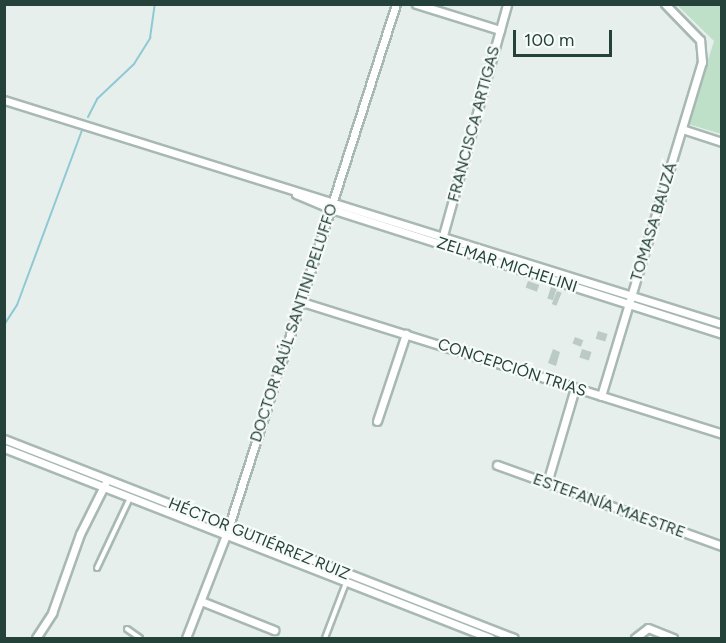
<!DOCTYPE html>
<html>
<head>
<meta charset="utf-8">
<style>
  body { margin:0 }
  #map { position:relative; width:726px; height:643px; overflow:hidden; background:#e6efeb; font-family:Figtree,sans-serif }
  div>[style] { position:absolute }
  .green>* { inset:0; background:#bfe0c8 }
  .stream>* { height:2px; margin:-1px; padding:0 1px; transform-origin:1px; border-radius:1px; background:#8ec9d4 }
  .building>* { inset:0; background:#bbcac4; transform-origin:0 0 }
  .roads { filter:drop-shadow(2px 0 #a8b8b2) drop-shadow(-2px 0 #a8b8b2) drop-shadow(0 2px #a8b8b2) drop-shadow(0 -2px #a8b8b2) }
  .lane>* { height:4px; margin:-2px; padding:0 2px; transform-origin:2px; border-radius:2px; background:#fff }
  .street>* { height:7px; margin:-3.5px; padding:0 3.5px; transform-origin:3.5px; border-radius:3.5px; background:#fff }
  span { translate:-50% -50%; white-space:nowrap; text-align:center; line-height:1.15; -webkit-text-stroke:4.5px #f7fbf9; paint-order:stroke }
  .street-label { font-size:16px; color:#24423a }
  .frame { position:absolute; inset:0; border:6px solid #24423a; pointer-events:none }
  .scale { position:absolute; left:513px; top:30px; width:99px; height:27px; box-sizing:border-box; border:3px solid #24423a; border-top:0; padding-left:8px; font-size:18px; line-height:21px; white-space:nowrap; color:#24423a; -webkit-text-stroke:4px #f7fbf9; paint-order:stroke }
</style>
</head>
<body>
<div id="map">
  <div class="green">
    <div style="clip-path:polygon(677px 5px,721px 5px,721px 134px,688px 124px,714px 41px)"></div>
  </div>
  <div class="stream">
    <div style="left:88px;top:117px;width:20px;rotate:-63deg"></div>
    <div style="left:97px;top:99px;width:51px;rotate:-43.4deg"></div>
    <div style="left:134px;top:64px;width:31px;rotate:-58deg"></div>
    <div style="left:150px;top:38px;width:34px;rotate:-82deg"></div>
    <div style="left:4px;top:325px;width:24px;rotate:-57deg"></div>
    <div style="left:17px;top:305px;width:187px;rotate:-69.6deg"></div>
  </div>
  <div class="building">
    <div style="left:528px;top:281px;width:12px;height:7px;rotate:20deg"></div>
    <div style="left:551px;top:287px;width:6px;height:12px;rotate:18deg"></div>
    <div style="left:557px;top:291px;width:5px;height:14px;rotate:22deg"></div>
    <div style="left:598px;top:331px;width:10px;height:8px;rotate:17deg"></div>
    <div style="left:575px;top:337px;width:9px;height:7px;rotate:21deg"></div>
    <div style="clip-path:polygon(553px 349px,560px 352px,556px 366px,548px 363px)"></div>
    <div style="left:582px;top:349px;width:10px;height:9px;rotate:17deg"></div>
  </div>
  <div class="roads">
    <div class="lane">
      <div style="left:97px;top:568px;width:77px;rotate:-64.8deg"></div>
      <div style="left:127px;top:629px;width:16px;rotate:35deg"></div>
      <div style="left:325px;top:638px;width:59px;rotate:-69.1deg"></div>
    </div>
    <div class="street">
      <div style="left:416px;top:4px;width:88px;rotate:17.2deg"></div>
      <div style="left:4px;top:100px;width:752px;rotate:17.33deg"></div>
      <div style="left:682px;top:129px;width:42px;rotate:18deg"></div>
      <div style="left:296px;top:194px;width:38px;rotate:23deg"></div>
      <div style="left:331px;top:209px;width:410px;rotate:17.7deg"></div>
      <div style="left:442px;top:239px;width:244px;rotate:-74.5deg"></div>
      <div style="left:302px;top:302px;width:440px;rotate:17.4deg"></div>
      <div style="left:601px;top:396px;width:349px;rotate:-73.2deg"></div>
      <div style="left:702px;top:62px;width:22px;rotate:-95deg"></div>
      <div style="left:700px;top:40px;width:50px;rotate:-134.2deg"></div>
      <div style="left:377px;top:421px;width:92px;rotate:-71.6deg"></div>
      <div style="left:4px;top:439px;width:547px;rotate:21.32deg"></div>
      <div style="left:4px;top:448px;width:522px;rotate:21.35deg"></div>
      <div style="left:497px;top:465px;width:239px;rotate:19.8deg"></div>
      <div style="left:547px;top:483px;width:99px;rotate:-73.6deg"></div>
      <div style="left:201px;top:601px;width:79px;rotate:21.7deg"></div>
      <div style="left:36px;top:638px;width:30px;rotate:-57deg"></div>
      <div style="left:52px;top:613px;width:84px;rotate:-70.5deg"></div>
      <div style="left:80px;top:534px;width:56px;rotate:-63.4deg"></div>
      <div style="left:186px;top:638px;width:110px;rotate:-68.8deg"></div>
      <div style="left:226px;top:535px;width:558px;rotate:-72.25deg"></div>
      <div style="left:635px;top:638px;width:16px;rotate:-38deg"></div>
      <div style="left:648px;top:628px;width:27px;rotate:22deg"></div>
    </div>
  </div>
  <div class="street-label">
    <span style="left:474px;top:124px;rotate:-75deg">FRANCISCA ARTIGAS</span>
    <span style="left:654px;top:222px;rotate:-73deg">TOMASA BAUZÁ</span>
    <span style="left:507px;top:265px;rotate:18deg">ZELMAR MICHELINI</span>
    <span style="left:294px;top:323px;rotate:-72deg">DOCTOR RAÚL SANTINI PELUFFO</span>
    <span style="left:512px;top:368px;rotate:18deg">CONCEPCIÓN TRIAS</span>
    <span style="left:609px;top:506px;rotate:20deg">ESTEFANÍA MAESTRE</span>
    <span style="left:259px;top:539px;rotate:22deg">HÉCTOR GUTIÉRREZ RUIZ</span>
  </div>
  <div class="frame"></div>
  <div class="scale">100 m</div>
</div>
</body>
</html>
